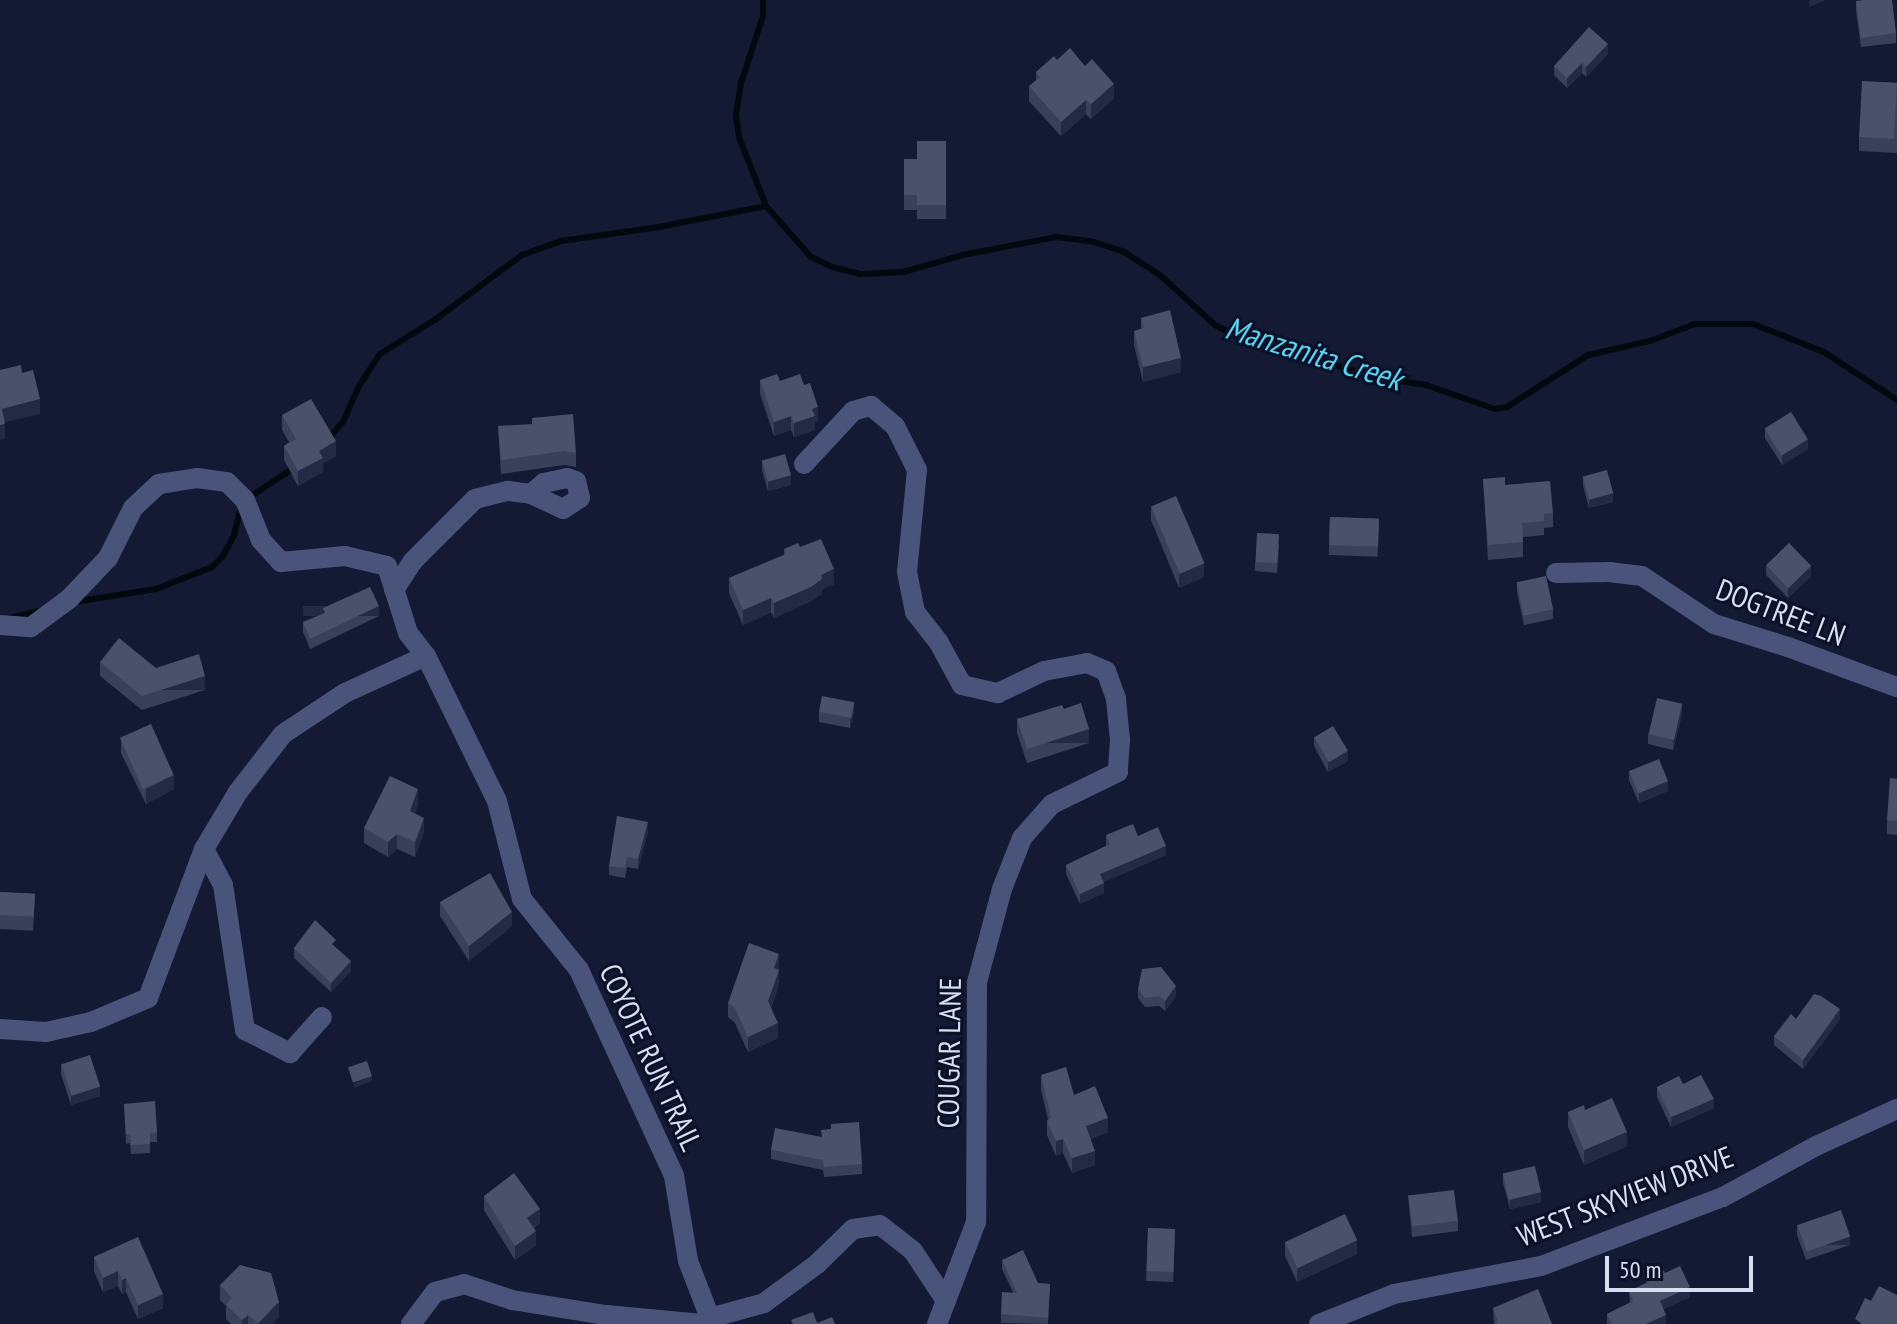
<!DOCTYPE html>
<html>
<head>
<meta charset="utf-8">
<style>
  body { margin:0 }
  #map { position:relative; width:1897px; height:1324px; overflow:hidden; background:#141a33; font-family:"PT Sans Narrow",sans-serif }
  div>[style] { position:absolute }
  .stream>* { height:6px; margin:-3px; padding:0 3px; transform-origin:3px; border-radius:3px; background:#00090e }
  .minor>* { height:20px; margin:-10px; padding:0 10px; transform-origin:10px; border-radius:10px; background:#4a537a }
  .wall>* { inset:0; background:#39415a; transform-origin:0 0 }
  .shaded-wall>* { inset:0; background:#232a44; transform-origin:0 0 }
  .building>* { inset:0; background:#4a526a; transform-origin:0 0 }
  span { translate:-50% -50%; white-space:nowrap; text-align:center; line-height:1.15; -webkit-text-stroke:6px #0b1129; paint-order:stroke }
  .street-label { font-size:30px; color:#d9dff0 }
  .water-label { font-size:32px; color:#5bd4f2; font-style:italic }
  .scale { position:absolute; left:1605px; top:1256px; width:148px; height:36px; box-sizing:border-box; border:4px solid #d9dff0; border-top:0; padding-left:10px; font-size:24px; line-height:28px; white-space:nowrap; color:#d9dff0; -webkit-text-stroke:6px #0b1129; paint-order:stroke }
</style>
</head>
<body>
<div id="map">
  <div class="stream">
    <div style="left:763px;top:0;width:16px;rotate:90deg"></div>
    <div style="left:763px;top:16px;width:71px;rotate:108.2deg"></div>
    <div style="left:741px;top:83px;width:32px;rotate:99deg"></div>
    <div style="left:736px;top:115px;width:22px;rotate:82deg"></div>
    <div style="left:739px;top:137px;width:74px;rotate:68.6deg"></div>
    <div style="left:766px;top:206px;width:68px;rotate:48.6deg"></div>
    <div style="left:811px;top:257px;width:23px;rotate:25deg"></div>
    <div style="left:832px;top:267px;width:30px;rotate:14deg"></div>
    <div style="left:861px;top:274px;width:42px;rotate:-2.7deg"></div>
    <div style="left:903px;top:272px;width:62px;rotate:-15.8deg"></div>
    <div style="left:963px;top:255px;width:95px;rotate:-11deg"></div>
    <div style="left:1056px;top:237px;width:38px;rotate:7deg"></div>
    <div style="left:1094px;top:242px;width:32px;rotate:18deg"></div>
    <div style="left:1124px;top:252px;width:43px;rotate:32.6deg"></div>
    <div style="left:1160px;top:275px;width:74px;rotate:42.3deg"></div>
    <div style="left:1215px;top:325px;width:31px;rotate:27deg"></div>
    <div style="left:1243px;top:339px;width:143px;rotate:15.8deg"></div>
    <div style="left:1381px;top:378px;width:46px;rotate:8.8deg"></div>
    <div style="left:1426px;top:385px;width:73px;rotate:19.2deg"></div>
    <div style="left:1495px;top:409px;width:12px;rotate:-9deg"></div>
    <div style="left:1507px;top:407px;width:96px;rotate:-32.7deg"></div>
    <div style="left:1588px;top:355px;width:64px;rotate:-12.7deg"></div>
    <div style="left:1650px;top:341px;width:48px;rotate:-20.7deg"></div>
    <div style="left:1695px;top:324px;width:58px"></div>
    <div style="left:1753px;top:324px;width:76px;rotate:21.5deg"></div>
    <div style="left:1824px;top:352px;width:87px;rotate:33.3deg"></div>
    <div style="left:328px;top:439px;width:23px;rotate:-49deg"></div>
    <div style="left:343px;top:422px;width:39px;rotate:-66deg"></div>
    <div style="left:359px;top:386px;width:38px;rotate:-57deg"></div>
    <div style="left:380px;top:354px;width:66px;rotate:-32deg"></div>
    <div style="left:436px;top:319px;width:107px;rotate:-36.7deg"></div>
    <div style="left:522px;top:255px;width:41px;rotate:-19.7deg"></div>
    <div style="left:561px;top:241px;width:99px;rotate:-8.1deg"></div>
    <div style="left:659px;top:227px;width:109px;rotate:-11.1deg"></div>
    <div style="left:248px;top:498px;width:56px;rotate:-33.4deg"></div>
    <div style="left:74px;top:602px;width:83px;rotate:-9deg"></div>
    <div style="left:156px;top:589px;width:60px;rotate:-21.4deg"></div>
    <div style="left:212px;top:567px;width:16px;rotate:-45deg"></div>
    <div style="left:223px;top:556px;width:24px;rotate:-62deg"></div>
    <div style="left:234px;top:535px;width:30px;rotate:-76deg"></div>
    <div style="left:11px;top:618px;width:29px;rotate:-14deg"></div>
  </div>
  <div class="minor">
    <div style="left:804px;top:464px;width:72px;rotate:-47.2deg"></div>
    <div style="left:853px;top:411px;width:19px;rotate:-16deg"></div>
    <div style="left:871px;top:406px;width:31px;rotate:40deg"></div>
    <div style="left:895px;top:426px;width:49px;rotate:63.4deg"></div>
    <div style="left:917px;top:470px;width:102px;rotate:95.6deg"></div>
    <div style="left:907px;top:572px;width:41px;rotate:78.7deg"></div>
    <div style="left:915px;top:612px;width:39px;rotate:52deg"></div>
    <div style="left:939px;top:643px;width:48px;rotate:61.3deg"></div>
    <div style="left:962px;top:685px;width:37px;rotate:13deg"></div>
    <div style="left:998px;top:693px;width:51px;rotate:-25.6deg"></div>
    <div style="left:1044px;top:671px;width:44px;rotate:-10.5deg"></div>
    <div style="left:1087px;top:663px;width:21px;rotate:23deg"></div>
    <div style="left:1106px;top:671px;width:30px;rotate:70deg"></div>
    <div style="left:1116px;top:699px;width:41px;rotate:84.4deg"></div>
    <div style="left:1120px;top:740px;width:32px;rotate:94deg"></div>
    <div style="left:1118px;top:772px;width:73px;rotate:154.1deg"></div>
    <div style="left:1052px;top:804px;width:45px;rotate:131.4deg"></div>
    <div style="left:1022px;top:838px;width:55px;rotate:111.4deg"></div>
    <div style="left:1002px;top:889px;width:96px;rotate:105deg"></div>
    <div style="left:977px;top:982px;width:240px;rotate:90.2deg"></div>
    <div style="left:976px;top:1222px;width:109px;rotate:110.9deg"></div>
    <div style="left:1556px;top:573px;width:53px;rotate:-1.1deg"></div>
    <div style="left:1609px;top:572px;width:33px;rotate:7deg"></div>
    <div style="left:1642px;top:576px;width:87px;rotate:33.7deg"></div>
    <div style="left:1714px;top:624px;width:77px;rotate:17.3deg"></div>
    <div style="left:1788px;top:647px;width:116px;rotate:20.2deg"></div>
    <div style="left:394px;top:590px;width:33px;rotate:-57deg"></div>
    <div style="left:412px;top:562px;width:89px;rotate:-45deg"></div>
    <div style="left:475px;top:499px;width:34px;rotate:-14deg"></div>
    <div style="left:508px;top:491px;width:23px;rotate:7deg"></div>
    <div style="left:531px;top:494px;width:35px;rotate:25deg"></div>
    <div style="left:563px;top:509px;width:20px;rotate:-33deg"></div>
    <div style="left:580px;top:498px;width:17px;rotate:-103deg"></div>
    <div style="left:576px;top:481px;width:9px;rotate:-162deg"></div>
    <div style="left:567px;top:478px;width:24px;rotate:168deg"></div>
    <div style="left:544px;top:483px;width:17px;rotate:140deg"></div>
    <div style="left:0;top:625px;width:31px;rotate:4deg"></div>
    <div style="left:31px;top:627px;width:47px;rotate:-36.4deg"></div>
    <div style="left:69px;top:599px;width:57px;rotate:-46.4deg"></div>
    <div style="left:108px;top:558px;width:56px;rotate:-63.4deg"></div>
    <div style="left:133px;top:508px;width:35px;rotate:-43deg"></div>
    <div style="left:159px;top:484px;width:38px;rotate:-9deg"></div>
    <div style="left:197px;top:478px;width:30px;rotate:8deg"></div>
    <div style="left:227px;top:482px;width:25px;rotate:45deg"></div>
    <div style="left:245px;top:500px;width:43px;rotate:68.2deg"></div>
    <div style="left:261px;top:540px;width:30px;rotate:48deg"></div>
    <div style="left:281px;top:562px;width:64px;rotate:-5.4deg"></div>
    <div style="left:345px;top:556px;width:43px;rotate:13.4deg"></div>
    <div style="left:387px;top:566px;width:70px;rotate:72.6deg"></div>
    <div style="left:408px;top:633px;width:29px;rotate:52deg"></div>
    <div style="left:204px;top:849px;width:41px;rotate:62.2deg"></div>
    <div style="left:223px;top:885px;width:147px;rotate:81.4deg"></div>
    <div style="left:245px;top:1030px;width:51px;rotate:27.1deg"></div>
    <div style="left:290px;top:1053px;width:48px;rotate:-48.4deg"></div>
    <div style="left:0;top:1029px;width:46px;rotate:3.7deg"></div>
    <div style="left:46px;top:1032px;width:46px;rotate:-12.5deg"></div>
    <div style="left:91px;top:1022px;width:62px;rotate:-22.8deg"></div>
    <div style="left:148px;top:998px;width:159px;rotate:-69.4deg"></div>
    <div style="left:204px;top:849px;width:66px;rotate:-59.2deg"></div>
    <div style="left:238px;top:792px;width:73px;rotate:-52.2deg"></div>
    <div style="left:283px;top:734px;width:74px;rotate:-33.5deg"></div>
    <div style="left:345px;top:693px;width:89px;rotate:-24.6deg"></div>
    <div style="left:426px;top:656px;width:161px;rotate:63.9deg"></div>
    <div style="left:497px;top:801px;width:101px;rotate:75.7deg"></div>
    <div style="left:522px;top:899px;width:91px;rotate:51.2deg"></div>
    <div style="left:579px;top:970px;width:227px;rotate:65.2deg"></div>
    <div style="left:674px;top:1176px;width:86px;rotate:80.6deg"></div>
    <div style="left:688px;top:1261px;width:61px;rotate:68.9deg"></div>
    <div style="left:411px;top:1324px;width:40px;rotate:-53deg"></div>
    <div style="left:435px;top:1292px;width:30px;rotate:-15deg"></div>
    <div style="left:464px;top:1284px;width:51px;rotate:18.4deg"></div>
    <div style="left:512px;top:1300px;width:95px;rotate:9.1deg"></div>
    <div style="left:606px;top:1315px;width:97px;rotate:5.3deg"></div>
    <div style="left:703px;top:1324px;width:9px;rotate:-41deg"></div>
    <div style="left:710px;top:1318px;width:56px;rotate:-15.5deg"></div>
    <div style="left:764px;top:1303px;width:66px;rotate:-36.3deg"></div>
    <div style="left:817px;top:1264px;width:50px;rotate:-44.2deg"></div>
    <div style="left:853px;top:1229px;width:27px;rotate:-8deg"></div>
    <div style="left:880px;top:1225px;width:42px;rotate:38.2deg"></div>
    <div style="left:913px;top:1251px;width:60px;rotate:56.6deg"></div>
    <div style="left:1319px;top:1324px;width:81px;rotate:-21.8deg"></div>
    <div style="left:1394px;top:1294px;width:150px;rotate:-10.8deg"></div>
    <div style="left:1541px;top:1266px;width:195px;rotate:-20.8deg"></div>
    <div style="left:1723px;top:1197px;width:106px;rotate:-28.7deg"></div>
    <div style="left:1816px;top:1146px;width:89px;rotate:-24.6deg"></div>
  </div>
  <div class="wall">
    <div style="clip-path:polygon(1856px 1px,1896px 33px,1896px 43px,1861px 47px,1856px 11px)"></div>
    <div style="clip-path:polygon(1608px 54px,1586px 77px,1582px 73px,1567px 88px,1554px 75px,1554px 66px)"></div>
    <div style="clip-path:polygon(1057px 60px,1114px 98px,1091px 119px,1086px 114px,1061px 136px,1029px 101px,1029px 86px,1036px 81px,1036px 72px)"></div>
    <div style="clip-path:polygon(1897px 83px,1897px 153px,1859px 151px,1859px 137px)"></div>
    <div style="clip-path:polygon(946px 141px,946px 219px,917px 219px,917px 210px,904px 210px,904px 159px,917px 159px)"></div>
    <div style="clip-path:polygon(1141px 318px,1181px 372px,1143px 382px,1134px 345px,1134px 331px,1141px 329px)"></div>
    <div style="clip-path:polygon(760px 380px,780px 381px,818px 421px,815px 422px,815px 430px,794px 437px,791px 430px,774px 436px,760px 394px)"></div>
    <div style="clip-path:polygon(282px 415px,336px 456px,323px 463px,323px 472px,298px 486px,284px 460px,284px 446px,289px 442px,282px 430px)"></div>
    <div style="clip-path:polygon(498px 426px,576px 453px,576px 467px,564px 465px,501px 474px)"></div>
    <div style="clip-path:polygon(1765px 429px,1808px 449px,1782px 465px,1765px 438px)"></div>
    <div style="clip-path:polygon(762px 460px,791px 485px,768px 491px,762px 470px)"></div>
    <div style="clip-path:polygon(1583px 476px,1613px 502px,1589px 508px,1583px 486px)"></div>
    <div style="clip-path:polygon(1483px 479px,1505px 485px,1553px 513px,1553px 527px,1544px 528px,1544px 535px,1523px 537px,1523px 557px,1488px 560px)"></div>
    <div style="clip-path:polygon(1151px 506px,1204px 577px,1179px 588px,1151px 520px)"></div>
    <div style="left:1330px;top:517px;width:49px;height:38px;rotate:2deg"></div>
    <div style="clip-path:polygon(1279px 544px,1277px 573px,1255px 571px,1255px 562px)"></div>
    <div style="clip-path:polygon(800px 547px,834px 584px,822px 589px,822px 594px,811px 601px,774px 618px,771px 612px,743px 625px,729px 593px,729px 578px,784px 555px,784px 549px)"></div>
    <div style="clip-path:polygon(1766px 565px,1811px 576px,1788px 598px,1766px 575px)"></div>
    <div style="clip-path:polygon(1517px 582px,1553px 609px,1553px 619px,1524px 625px,1517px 592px)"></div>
    <div style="clip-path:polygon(323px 608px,379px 616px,310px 649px,303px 632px,303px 622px,323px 614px)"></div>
    <div style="clip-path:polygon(100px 662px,156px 668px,205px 690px,142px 710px,100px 676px)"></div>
    <div style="clip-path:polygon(1064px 709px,1089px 743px,1027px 763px,1017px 733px,1017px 719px)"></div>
    <div style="clip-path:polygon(819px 712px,854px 712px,850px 728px,819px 722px)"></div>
    <div style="clip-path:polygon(1682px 714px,1673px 750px,1648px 744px,1648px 734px)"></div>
    <div style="clip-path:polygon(1314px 737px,1348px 761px,1328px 772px,1314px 746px)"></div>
    <div style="clip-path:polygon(121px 739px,174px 789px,146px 804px,121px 753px)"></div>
    <div style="clip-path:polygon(1629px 771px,1668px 791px,1639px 803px,1629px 780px)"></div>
    <div style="clip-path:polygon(1897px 779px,1897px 835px,1887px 834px,1887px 820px)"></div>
    <div style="clip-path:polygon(418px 804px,415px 813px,424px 832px,415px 857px,397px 849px,388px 857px,364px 843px,364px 828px)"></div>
    <div style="clip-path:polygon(648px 832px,638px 869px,627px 867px,625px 878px,609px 875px,609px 866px)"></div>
    <div style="clip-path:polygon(1106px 835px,1138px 836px,1166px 855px,1103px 882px,1104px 893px,1080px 904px,1066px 874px,1066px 865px,1106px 846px)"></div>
    <div style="left:0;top:892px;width:35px;height:37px;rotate:3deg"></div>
    <div style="clip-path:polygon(440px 902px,512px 926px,469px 961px,440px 916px)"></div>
    <div style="clip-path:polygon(294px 948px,336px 948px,351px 971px,331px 992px,294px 958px)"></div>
    <div style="clip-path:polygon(779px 968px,779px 985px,771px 1008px,778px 1038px,748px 1052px,735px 1023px,728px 1017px,728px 1003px)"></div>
    <div style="clip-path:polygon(1138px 989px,1176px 996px,1165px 1011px,1159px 1006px,1145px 1007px,1138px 998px)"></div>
    <div style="clip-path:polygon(1796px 1019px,1840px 1019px,1803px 1069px,1774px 1045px,1774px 1036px)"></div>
    <div style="clip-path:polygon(61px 1064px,100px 1096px,71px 1105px,61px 1074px)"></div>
    <div style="clip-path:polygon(1041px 1075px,1074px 1095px,1108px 1132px,1090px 1139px,1095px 1165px,1072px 1173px,1063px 1153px,1056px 1156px,1047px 1135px,1047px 1121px,1048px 1120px,1041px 1090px)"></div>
    <div style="clip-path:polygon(1683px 1084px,1714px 1108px,1671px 1127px,1657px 1097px,1657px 1087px)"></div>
    <div style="clip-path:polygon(124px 1104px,157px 1132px,157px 1142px,150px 1142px,150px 1153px,131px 1154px,130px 1143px,126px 1144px)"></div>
    <div style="clip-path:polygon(1585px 1110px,1627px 1146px,1584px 1165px,1568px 1127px,1568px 1112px)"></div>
    <div style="clip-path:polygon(771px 1150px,862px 1164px,862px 1174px,824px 1177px,823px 1170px,771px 1159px)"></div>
    <div style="clip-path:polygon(1503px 1173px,1541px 1202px,1510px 1209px,1503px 1183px)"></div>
    <div style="clip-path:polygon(1408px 1195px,1458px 1221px,1458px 1231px,1412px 1237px)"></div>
    <div style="clip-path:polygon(484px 1196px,540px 1223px,534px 1228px,536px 1245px,515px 1260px,484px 1210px)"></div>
    <div style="clip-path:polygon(1797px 1225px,1850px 1245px,1806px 1260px,1797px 1235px)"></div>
    <div style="left:1148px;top:1228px;width:27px;height:53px;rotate:2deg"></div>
    <div style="clip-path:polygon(138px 1237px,163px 1308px,138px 1319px,126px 1292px,122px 1294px,118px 1286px,103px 1292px,94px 1271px,94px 1257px)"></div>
    <div style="clip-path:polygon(1285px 1242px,1357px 1254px,1297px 1282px,1285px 1256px)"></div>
    <div style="clip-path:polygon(1002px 1260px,1038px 1283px,1050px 1284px,1048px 1324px,1001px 1323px,1001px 1314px,1013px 1292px,1002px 1269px)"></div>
    <div style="clip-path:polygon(1665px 1273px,1690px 1297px,1663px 1309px,1666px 1324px,1607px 1324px,1607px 1314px,1630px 1303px,1629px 1291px,1646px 1283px,1646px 1276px)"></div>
    <div style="clip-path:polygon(220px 1285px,279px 1317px,272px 1324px,231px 1324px,226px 1319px,226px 1306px,220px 1300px)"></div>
    <div style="clip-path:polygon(1493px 1308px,1552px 1324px,1494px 1324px)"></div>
  </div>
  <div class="shaded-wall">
    <div style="clip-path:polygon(1809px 0,1826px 0,1809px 7px)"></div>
    <div style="clip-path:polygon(1608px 44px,1608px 54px,1586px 77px,1586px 67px)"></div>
    <div style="clip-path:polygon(1582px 63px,1582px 73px,1567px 88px,1567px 78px)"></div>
    <div style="clip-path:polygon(1114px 84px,1114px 98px,1091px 119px,1091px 104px)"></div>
    <div style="clip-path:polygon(1086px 100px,1086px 114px,1061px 136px,1061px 122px)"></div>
    <div style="clip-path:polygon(1181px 358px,1181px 372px,1143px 382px,1143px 367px)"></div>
    <div style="clip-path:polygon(40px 399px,40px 414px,2px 423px,2px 409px)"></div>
    <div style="clip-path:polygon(818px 407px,818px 421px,815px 422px,815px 430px,794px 437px,794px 423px,812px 409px)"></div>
    <div style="clip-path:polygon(791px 416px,791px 430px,774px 436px,774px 422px)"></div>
    <div style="clip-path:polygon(5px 424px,5px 438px,0 440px,0 425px)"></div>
    <div style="clip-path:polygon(1808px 439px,1808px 449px,1782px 465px,1782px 455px)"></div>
    <div style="clip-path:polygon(336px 441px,336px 456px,323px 463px,323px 472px,298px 486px,298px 471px,319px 451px)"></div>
    <div style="clip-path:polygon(791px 475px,791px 485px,768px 491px,768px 481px)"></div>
    <div style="clip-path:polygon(1613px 493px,1613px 502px,1589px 508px,1589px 498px)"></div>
    <div style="clip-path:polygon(1204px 563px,1204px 577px,1179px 588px,1179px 574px)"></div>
    <div style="clip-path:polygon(1811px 566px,1811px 576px,1788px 598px,1788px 588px)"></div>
    <div style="clip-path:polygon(834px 569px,834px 584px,822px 589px,822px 594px,811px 601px,774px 618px,774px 603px,821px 575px)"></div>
    <div style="clip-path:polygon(771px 598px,771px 612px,743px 625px,743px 610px)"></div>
    <div style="left:379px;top:606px;width:10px;height:76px;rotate:90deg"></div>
    <div style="left:205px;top:676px;width:14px;height:66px;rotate:90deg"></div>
    <div style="clip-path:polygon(854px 702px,854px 712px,850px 728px,850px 718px)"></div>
    <div style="clip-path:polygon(1682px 704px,1682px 714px,1673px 750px,1673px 740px)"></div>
    <div style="left:1089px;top:729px;width:14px;height:65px;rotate:90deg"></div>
    <div style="clip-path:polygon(1348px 751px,1348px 761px,1328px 772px,1328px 762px)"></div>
    <div style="clip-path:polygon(174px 775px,174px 789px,146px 804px,146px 789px)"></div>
    <div style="clip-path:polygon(1668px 781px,1668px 791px,1639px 803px,1639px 793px)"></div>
    <div style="clip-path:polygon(418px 789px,418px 804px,410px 825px,410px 811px)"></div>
    <div style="clip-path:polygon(424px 818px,424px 832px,415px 857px,415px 842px)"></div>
    <div style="clip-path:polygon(648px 822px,648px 832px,638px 869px,638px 859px)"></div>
    <div style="clip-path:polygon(397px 834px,397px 849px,388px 857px,388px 842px)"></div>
    <div style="clip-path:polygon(1166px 846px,1166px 855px,1100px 884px,1100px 874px)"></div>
    <div style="clip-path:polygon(1104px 883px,1104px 893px,1080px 904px,1080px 894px)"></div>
    <div style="clip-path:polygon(512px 912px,512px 926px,469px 961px,469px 946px)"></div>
    <div style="clip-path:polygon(779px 954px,779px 968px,774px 983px,774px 968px)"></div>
    <div style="clip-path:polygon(351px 961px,351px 971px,331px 992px,331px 983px)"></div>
    <div style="clip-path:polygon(779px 970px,779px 985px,768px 1016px,768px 1001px)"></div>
    <div style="clip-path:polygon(1176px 986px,1176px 996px,1165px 1011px,1165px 1001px)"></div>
    <div style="clip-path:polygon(1840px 1009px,1840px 1019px,1803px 1069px,1803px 1060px)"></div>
    <div style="clip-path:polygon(778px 1023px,778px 1038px,748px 1052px,748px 1037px)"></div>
    <div style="clip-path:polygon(372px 1076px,372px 1081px,354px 1088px,354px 1083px)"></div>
    <div style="clip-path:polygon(100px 1086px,100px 1096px,71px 1105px,71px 1095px)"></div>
    <div style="clip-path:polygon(1714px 1099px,1714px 1108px,1671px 1127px,1671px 1117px)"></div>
    <div style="clip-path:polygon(1108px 1118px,1108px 1132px,1086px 1140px,1086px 1126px)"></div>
    <div style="clip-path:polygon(1627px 1132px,1627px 1146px,1584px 1165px,1584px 1150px)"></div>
    <div style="clip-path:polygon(1063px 1139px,1063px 1153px,1056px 1156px,1056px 1141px)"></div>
    <div style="clip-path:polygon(1095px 1151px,1095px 1165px,1072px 1173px,1072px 1158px)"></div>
    <div style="clip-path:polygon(1541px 1192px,1541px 1202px,1510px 1209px,1510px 1200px)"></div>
    <div style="clip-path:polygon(540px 1209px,540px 1223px,527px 1233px,527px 1218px)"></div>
    <div style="clip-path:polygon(536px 1231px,536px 1245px,515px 1260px,515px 1246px)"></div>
    <div style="left:1850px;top:1236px;width:9px;height:46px;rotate:90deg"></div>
    <div style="clip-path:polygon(1357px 1240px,1357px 1254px,1297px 1282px,1297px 1268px)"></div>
    <div style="clip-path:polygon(118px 1271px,118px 1286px,103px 1292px,103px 1278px)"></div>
    <div style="clip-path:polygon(126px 1278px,126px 1292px,122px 1294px,122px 1280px)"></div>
    <div style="clip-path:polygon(1690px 1287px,1690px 1297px,1660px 1311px,1660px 1301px)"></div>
    <div style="clip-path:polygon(163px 1294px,163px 1308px,138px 1319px,138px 1305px)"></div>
    <div style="clip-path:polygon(279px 1302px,279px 1317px,272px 1324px,258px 1324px)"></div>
    <div style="clip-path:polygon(248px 1315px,248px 1324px,242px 1324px,242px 1320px)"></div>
    <div style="clip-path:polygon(1666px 1315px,1666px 1324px,1645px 1324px)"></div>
  </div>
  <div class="building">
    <div style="clip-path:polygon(1863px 0,1892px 0,1896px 33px,1861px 38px,1856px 1px)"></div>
    <div style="clip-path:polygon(1589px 27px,1608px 44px,1586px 67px,1582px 63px,1567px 78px,1554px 66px)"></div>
    <div style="clip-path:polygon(1070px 48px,1085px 66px,1092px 59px,1114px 84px,1091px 104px,1086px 100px,1061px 122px,1029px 86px,1040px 77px,1036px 72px,1054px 56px,1057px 60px)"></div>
    <div style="left:1862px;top:81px;width:35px;height:56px;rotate:3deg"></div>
    <div style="clip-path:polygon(917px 141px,946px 141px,946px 205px,917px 205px,917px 195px,904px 195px,904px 159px,917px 159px)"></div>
    <div style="clip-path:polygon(1170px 310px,1181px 358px,1143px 367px,1134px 331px,1144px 328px,1141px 318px)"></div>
    <div style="clip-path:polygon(21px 365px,22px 373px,33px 370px,40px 399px,2px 409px,5px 424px,0 425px,0 370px)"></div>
    <div style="clip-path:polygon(777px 374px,780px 381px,800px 374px,804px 385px,810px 383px,818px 407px,812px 409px,815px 416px,794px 423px,791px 416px,774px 422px,760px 380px)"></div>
    <div style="clip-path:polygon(311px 399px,336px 441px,319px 451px,323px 458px,298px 471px,284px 446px,296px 439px,282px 415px)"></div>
    <div style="left:1791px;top:412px;width:32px;height:31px;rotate:58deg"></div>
    <div style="clip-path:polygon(573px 414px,576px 453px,564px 451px,501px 460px,498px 426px,532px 424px,532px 418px)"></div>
    <div style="left:785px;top:454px;width:22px;height:24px;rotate:74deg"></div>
    <div style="left:1607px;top:470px;width:24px;height:25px;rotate:75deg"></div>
    <div style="clip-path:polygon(1505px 477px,1505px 485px,1550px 481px,1553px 513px,1544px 514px,1544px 521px,1522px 523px,1523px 542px,1488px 545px,1483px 479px)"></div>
    <div style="left:1176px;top:496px;width:73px;height:27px;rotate:67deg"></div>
    <div style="left:1330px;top:517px;width:49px;height:28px;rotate:2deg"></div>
    <div style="left:1257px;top:533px;width:22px;height:29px;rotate:3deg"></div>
    <div style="clip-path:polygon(821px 539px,834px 569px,821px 575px,822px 579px,811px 587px,774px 603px,771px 598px,743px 610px,729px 578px,786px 554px,784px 549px,798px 543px,800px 547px)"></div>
    <div style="left:1789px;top:543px;width:32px;height:32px;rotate:46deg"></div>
    <div style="left:1546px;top:576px;width:34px;height:30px;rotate:78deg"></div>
    <div style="clip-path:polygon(370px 587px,379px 606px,310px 639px,303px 622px,325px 613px,323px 608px)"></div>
    <div style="clip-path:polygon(119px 638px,156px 668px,199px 654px,205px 676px,142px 696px,100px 662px)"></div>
    <div style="left:822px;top:696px;width:33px;height:16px;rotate:11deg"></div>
    <div style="left:1657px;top:698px;width:26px;height:37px;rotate:13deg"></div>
    <div style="clip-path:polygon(1081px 703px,1089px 729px,1027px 749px,1017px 719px,1062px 705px,1064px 709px)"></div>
    <div style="left:151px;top:724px;width:56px;height:34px;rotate:66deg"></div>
    <div style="left:1333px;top:726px;width:29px;height:22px;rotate:59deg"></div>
    <div style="left:1659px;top:759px;width:24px;height:32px;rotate:68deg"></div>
    <div style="clip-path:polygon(390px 776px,418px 789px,410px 811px,424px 818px,415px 842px,397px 834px,388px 842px,364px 828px)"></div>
    <div style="clip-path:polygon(1890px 778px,1897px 779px,1897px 821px,1887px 820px)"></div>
    <div style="clip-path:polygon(617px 816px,648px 822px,638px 859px,627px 857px,625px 868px,609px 866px)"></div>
    <div style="clip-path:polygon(1133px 824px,1138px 836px,1158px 827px,1166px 846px,1100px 874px,1104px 883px,1080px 894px,1066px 865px,1110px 844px,1106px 835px)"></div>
    <div style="clip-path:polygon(490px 873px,512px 912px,469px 946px,440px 902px)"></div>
    <div style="left:0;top:892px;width:35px;height:23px;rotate:3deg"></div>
    <div style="clip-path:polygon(315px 920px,336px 940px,332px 944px,351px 961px,331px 983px,294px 948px)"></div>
    <div style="clip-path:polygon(749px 943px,779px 954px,774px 968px,779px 970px,768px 1001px,778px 1023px,748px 1037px,735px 1008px,728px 1003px)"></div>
    <div style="clip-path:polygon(1161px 967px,1176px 986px,1165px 1001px,1159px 996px,1145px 998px,1138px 989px,1142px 969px)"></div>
    <div style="clip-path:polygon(1814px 994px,1821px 996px,1840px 1009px,1803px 1060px,1774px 1036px,1791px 1014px,1796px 1019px)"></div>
    <div style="left:90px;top:1055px;width:33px;height:30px;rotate:72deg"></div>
    <div style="left:367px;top:1061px;width:16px;height:20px;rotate:72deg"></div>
    <div style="clip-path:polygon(1066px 1067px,1074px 1095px,1095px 1086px,1108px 1118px,1086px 1126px,1095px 1151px,1072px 1158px,1063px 1139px,1056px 1141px,1047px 1121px,1051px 1118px,1041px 1075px)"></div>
    <div style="clip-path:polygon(1701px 1075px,1714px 1099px,1671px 1117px,1657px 1087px,1679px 1076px,1683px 1084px)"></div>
    <div style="clip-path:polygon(1612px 1098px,1627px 1132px,1584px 1150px,1568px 1112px,1584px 1105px,1585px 1110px)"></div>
    <div style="clip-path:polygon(155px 1101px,157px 1132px,150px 1133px,150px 1144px,131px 1145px,130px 1134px,126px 1134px,124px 1104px)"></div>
    <div style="clip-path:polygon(859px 1122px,862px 1164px,824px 1167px,823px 1160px,771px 1150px,775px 1128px,822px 1137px,821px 1130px,831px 1129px,831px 1124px)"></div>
    <div style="left:1535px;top:1166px;width:27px;height:33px;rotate:77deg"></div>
    <div style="clip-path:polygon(514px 1173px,540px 1209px,527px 1218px,536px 1231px,515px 1246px,484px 1196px)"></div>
    <div style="left:1454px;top:1190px;width:31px;height:46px;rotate:83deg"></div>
    <div style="left:1841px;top:1210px;width:28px;height:46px;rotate:71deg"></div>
    <div style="left:1345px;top:1214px;width:29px;height:66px;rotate:65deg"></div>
    <div style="left:1148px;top:1228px;width:27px;height:43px;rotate:2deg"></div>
    <div style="clip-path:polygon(138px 1237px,163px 1294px,138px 1305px,126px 1278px,122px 1280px,118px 1271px,103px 1278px,94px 1257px)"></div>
    <div style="clip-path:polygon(1023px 1250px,1038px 1283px,1050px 1284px,1048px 1318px,1001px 1314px,1002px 1292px,1017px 1293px,1002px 1260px)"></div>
    <div style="clip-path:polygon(240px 1265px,271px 1273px,279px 1302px,258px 1323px,248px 1315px,242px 1320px,226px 1305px,232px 1298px,220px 1285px)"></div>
    <div style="clip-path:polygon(1680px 1266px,1690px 1287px,1660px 1301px,1666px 1315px,1645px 1324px,1612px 1324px,1607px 1314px,1633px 1301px,1629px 1291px,1649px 1282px,1646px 1276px,1663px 1269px,1665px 1273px)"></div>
    <div style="clip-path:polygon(1879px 1286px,1897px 1295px,1897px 1324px,1860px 1324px,1861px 1323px,1855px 1319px,1865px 1298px,1871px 1301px)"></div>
    <div style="clip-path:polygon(1538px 1289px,1552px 1324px,1495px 1324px,1498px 1322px,1493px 1308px)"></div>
    <div style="clip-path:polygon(813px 1312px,817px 1323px,832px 1317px,835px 1324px,793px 1324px,791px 1320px)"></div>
  </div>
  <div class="street-label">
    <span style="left:1781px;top:612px;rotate:21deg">DOGTREE LN</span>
    <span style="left:949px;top:1053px;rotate:-89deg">COUGAR LANE</span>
    <span style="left:651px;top:1057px;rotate:65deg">COYOTE RUN TRAIL</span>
    <span style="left:1625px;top:1196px;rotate:-21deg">WEST SKYVIEW DRIVE</span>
  </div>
  <div class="water-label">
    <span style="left:1314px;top:353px;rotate:17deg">Manzanita Creek</span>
  </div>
  <div class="scale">50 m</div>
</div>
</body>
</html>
